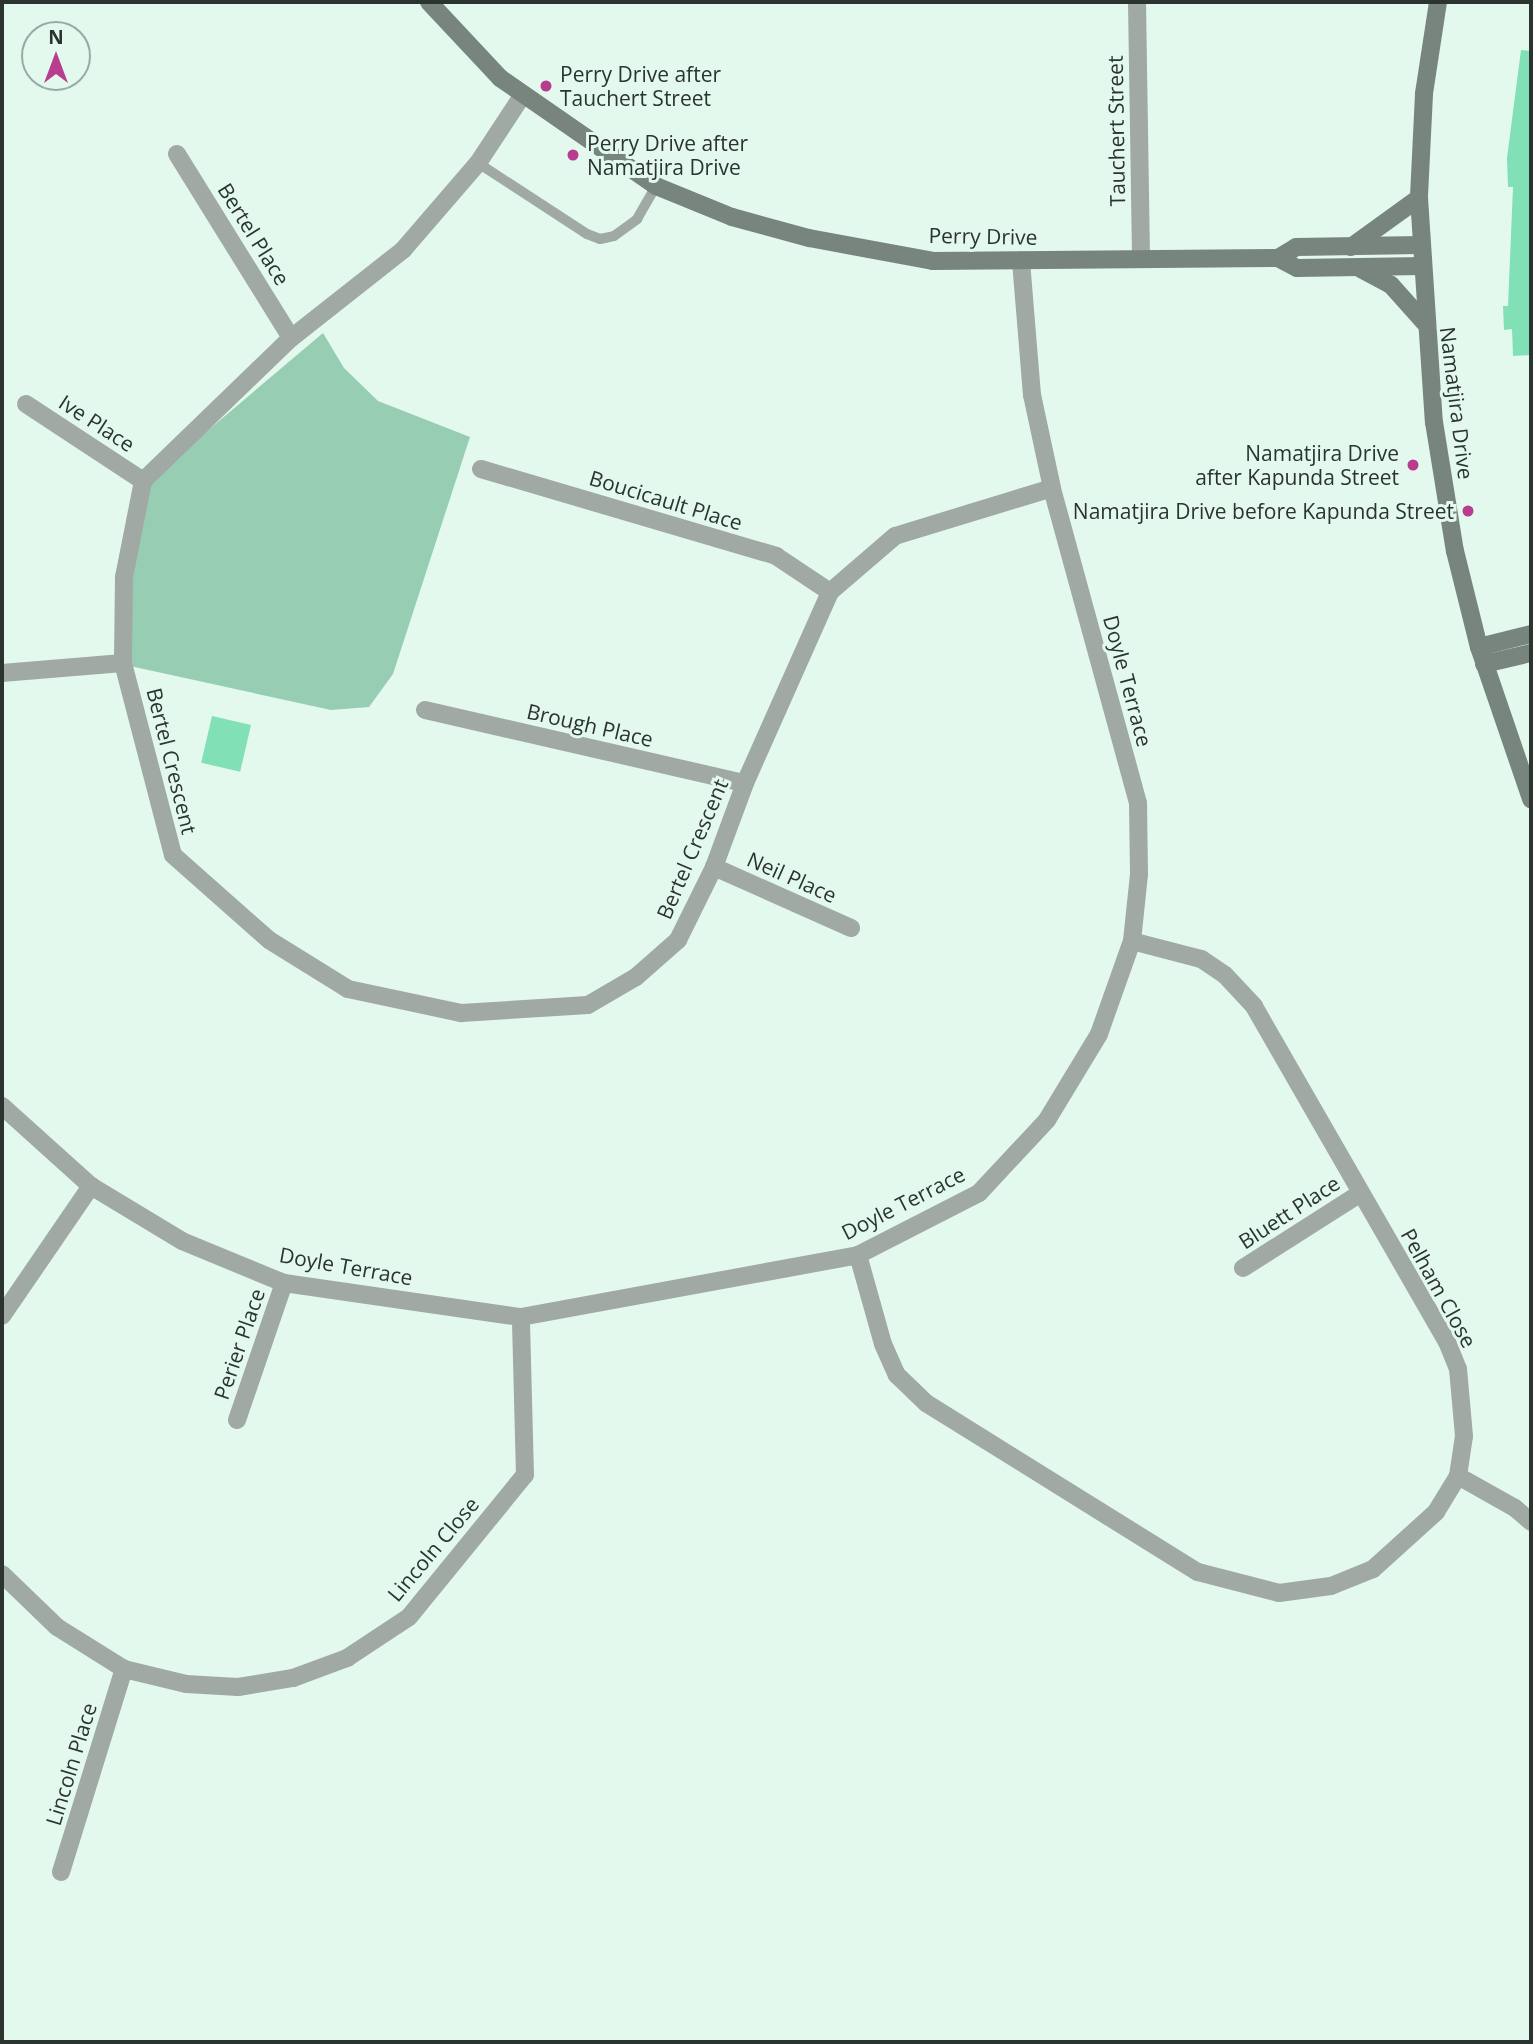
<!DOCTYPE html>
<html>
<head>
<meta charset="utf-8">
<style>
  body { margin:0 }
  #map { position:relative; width:1533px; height:2044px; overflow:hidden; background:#e3f9ee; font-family:"Open Sans",sans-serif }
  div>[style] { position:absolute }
  .green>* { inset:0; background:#96cdb3 }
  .building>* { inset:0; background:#82e0b6; transform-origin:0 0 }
  .lane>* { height:10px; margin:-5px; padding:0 5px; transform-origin:5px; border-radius:5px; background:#a0a9a4 }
  .street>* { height:18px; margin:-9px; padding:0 9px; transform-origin:9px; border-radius:9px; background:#a0a9a4 }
  .secondary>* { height:18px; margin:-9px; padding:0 9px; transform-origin:9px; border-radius:9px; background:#78857e }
  .dots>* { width:19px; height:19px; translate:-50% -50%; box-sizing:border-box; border:4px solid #e3f9ee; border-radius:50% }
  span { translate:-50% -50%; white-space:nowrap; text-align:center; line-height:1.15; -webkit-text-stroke:6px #e3f9ee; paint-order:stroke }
  .poi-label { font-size:21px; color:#2b3430 }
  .left { translate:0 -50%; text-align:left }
  .right { translate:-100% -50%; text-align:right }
  .street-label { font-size:21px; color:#2b3430 }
  .frame { position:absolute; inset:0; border:4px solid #2b3430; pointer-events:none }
  .north { position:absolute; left:21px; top:21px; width:70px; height:70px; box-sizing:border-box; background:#e3f9ee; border:2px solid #99aaa2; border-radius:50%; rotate:0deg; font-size:19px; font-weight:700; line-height:28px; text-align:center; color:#2b3430 }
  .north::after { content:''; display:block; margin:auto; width:24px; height:32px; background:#b83d8f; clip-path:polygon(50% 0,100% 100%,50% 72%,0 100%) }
</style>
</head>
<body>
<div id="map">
  <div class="green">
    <div style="clip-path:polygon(323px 333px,344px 368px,378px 401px,470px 437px,393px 674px,369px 707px,331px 710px,130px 666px,128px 578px,148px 481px)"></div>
  </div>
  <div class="building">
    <div style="clip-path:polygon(1521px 50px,1531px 51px,1531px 355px,1513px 356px,1512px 329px,1504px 330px,1503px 306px,1508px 306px,1513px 187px,1508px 187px,1507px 158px)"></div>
    <div style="left:212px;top:716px;width:40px;height:48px;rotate:13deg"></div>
  </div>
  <div class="lane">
    <div style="left:478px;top:163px;width:130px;rotate:33.1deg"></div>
    <div style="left:587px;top:234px;width:14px;rotate:21deg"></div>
    <div style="left:600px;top:239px;width:14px;rotate:-12deg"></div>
    <div style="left:614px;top:236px;width:29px;rotate:-36deg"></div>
    <div style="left:637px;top:219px;width:38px;rotate:-60deg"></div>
  </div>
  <div class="street">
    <div style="left:1137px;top:2px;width:257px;rotate:89.1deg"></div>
    <div style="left:522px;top:96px;width:80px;rotate:123.3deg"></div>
    <div style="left:478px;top:163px;width:115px;rotate:130.8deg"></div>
    <div style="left:403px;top:250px;width:142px;rotate:141.8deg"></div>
    <div style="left:291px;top:338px;width:206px;rotate:136deg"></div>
    <div style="left:143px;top:481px;width:98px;rotate:101.2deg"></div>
    <div style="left:124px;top:577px;width:86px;rotate:90.7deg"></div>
    <div style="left:123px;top:663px;width:198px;rotate:75.4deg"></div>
    <div style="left:173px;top:855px;width:128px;rotate:41.5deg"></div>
    <div style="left:269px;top:940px;width:93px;rotate:31.8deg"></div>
    <div style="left:348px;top:989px;width:116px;rotate:12deg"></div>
    <div style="left:461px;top:1013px;width:127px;rotate:-3.6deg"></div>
    <div style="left:588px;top:1005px;width:56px;rotate:-30.3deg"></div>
    <div style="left:636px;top:977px;width:56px;rotate:-41.4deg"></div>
    <div style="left:678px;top:940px;width:81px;rotate:-63.7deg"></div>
    <div style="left:714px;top:867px;width:90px;rotate:-69.7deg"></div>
    <div style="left:745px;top:783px;width:209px;rotate:-66deg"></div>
    <div style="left:830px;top:592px;width:86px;rotate:-40.7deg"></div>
    <div style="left:895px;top:536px;width:164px;rotate:-17deg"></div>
    <div style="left:177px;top:154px;width:216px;rotate:58.2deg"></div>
    <div style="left:26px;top:404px;width:140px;rotate:33.3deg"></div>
    <div style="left:481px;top:469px;width:308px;rotate:16.4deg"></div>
    <div style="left:776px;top:556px;width:65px;rotate:33.7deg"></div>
    <div style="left:2px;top:673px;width:121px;rotate:-4.7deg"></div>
    <div style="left:425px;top:710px;width:328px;rotate:12.9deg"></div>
    <div style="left:714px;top:867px;width:150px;rotate:24deg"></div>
    <div style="left:2px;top:1106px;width:120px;rotate:42deg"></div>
    <div style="left:91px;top:1186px;width:106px;rotate:31.1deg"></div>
    <div style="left:182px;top:1241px;width:110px;rotate:22.4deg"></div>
    <div style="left:284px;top:1283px;width:239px;rotate:8.2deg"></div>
    <div style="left:521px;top:1317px;width:343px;rotate:-10.4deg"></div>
    <div style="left:858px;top:1255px;width:136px;rotate:-27.1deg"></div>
    <div style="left:979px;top:1193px;width:100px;rotate:-47deg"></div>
    <div style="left:1047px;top:1120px;width:100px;rotate:-58.8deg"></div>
    <div style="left:1099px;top:1034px;width:99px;rotate:-70.5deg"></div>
    <div style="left:1132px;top:941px;width:67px;rotate:-84deg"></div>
    <div style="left:1139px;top:874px;width:71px;rotate:-90.8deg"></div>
    <div style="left:1138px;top:803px;width:327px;rotate:-105.3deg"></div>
    <div style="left:1052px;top:488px;width:95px;rotate:-102.1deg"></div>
    <div style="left:1032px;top:395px;width:135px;rotate:-94.7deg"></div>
    <div style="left:858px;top:1255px;width:92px;rotate:74.3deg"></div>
    <div style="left:883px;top:1344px;width:34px;rotate:66deg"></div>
    <div style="left:897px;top:1375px;width:40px;rotate:44deg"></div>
    <div style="left:926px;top:1403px;width:320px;rotate:31.9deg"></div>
    <div style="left:1198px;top:1572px;width:84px;rotate:14.5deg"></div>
    <div style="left:1279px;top:1593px;width:52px;rotate:-7.7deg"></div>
    <div style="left:1331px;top:1586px;width:45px;rotate:-22deg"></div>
    <div style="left:1373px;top:1569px;width:85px;rotate:-42.1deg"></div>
    <div style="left:1436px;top:1512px;width:42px;rotate:-58.6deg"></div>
    <div style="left:1458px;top:1476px;width:40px;rotate:-81.5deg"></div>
    <div style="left:1464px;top:1436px;width:67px;rotate:-95.1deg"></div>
    <div style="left:1458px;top:1369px;width:29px;rotate:-112deg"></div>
    <div style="left:1447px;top:1342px;width:387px;rotate:-119.9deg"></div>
    <div style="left:1254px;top:1006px;width:42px;rotate:-133.1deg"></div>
    <div style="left:1225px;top:975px;width:29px;rotate:-146deg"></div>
    <div style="left:1201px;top:959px;width:71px;rotate:-165.4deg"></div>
    <div style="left:1243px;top:1268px;width:138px;rotate:-32.5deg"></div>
    <div style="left:2px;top:1316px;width:158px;rotate:-55.6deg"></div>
    <div style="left:237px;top:1420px;width:145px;rotate:-71.1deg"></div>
    <div style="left:1458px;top:1476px;width:65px;rotate:29.3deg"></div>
    <div style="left:1515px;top:1508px;width:21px;rotate:41deg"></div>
    <div style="left:2px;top:1574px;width:76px;rotate:43.9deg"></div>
    <div style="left:57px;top:1627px;width:79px;rotate:32.1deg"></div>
    <div style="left:124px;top:1669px;width:64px;rotate:13.6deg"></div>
    <div style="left:186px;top:1684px;width:52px;rotate:3.3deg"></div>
    <div style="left:238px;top:1687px;width:56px;rotate:-9.3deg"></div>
    <div style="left:293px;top:1678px;width:58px;rotate:-20.3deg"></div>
    <div style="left:347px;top:1658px;width:74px;rotate:-33.5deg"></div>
    <div style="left:409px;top:1617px;width:183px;rotate:-50.8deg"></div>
    <div style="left:525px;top:1475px;width:158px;rotate:-91.5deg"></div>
    <div style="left:61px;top:1872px;width:213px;rotate:-72.8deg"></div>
  </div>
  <div class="secondary">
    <div style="left:429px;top:2px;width:104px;rotate:46.9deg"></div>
    <div style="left:500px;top:78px;width:190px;rotate:34.7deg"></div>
    <div style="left:656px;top:186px;width:82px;rotate:22.2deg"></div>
    <div style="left:732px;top:217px;width:80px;rotate:15.3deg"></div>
    <div style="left:809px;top:238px;width:126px;rotate:10.5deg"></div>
    <div style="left:933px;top:261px;width:345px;rotate:-0.5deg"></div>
    <div style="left:1278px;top:258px;width:21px;rotate:28deg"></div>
    <div style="left:1297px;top:268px;width:125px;rotate:-0.9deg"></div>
    <div style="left:1438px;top:2px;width:93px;rotate:98.7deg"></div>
    <div style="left:1424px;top:94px;width:104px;rotate:92.8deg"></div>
    <div style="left:1419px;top:198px;width:225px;rotate:86.2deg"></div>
    <div style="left:1434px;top:422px;width:131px;rotate:80.8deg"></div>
    <div style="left:1455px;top:551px;width:99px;rotate:76deg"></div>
    <div style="left:1479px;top:647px;width:161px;rotate:71.1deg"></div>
    <div style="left:1351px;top:247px;width:84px;rotate:-35.8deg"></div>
    <div style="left:1278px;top:258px;width:21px;rotate:-31deg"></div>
    <div style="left:1296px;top:247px;width:125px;rotate:-0.9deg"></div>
    <div style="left:1361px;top:269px;width:34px;rotate:28deg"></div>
    <div style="left:1391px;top:285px;width:50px;rotate:48.3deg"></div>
    <div style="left:1479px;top:647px;width:54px;rotate:-14deg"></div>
    <div style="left:1484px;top:664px;width:48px;rotate:-13.2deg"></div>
  </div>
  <div class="dots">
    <div style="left:546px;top:86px;background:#b83d8f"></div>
    <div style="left:573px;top:155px;background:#b83d8f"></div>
    <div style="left:1413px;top:465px;background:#b83d8f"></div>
    <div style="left:1468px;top:511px;background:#b83d8f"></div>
  </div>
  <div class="poi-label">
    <span class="left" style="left:560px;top:86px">Perry Drive after<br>Tauchert Street</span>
    <span class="left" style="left:587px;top:155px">Perry Drive after<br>Namatjira Drive</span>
    <span class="right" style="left:1399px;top:465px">Namatjira Drive<br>after Kapunda Street</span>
    <span class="right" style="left:1454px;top:511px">Namatjira Drive before Kapunda Street</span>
  </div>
  <div class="street-label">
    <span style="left:1116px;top:131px;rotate:-91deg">Tauchert Street</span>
    <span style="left:254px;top:234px;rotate:58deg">Bertel Place</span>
    <span style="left:983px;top:236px;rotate:1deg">Perry Drive</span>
    <span style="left:1457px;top:403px;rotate:83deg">Namatjira Drive</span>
    <span style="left:97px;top:423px;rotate:33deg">Ive Place</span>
    <span style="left:666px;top:500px;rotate:17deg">Boucicault Place</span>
    <span style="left:1128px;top:681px;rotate:75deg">Doyle Terrace</span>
    <span style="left:590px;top:725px;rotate:13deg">Brough Place</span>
    <span style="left:172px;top:761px;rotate:76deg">Bertel Crescent</span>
    <span style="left:692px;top:849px;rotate:-67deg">Bertel Crescent</span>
    <span style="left:792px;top:877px;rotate:24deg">Neil Place</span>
    <span style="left:903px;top:1203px;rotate:-27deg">Doyle Terrace</span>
    <span style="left:1289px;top:1212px;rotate:-33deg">Bluett Place</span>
    <span style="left:346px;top:1266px;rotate:10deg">Doyle Terrace</span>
    <span style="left:1439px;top:1288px;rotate:61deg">Pelham Close</span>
    <span style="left:239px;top:1344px;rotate:-71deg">Perier Place</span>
    <span style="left:433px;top:1549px;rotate:-50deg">Lincoln Close</span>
    <span style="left:71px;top:1764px;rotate:-73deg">Lincoln Place</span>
  </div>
  <div class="frame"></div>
  <div class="north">N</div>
</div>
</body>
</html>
